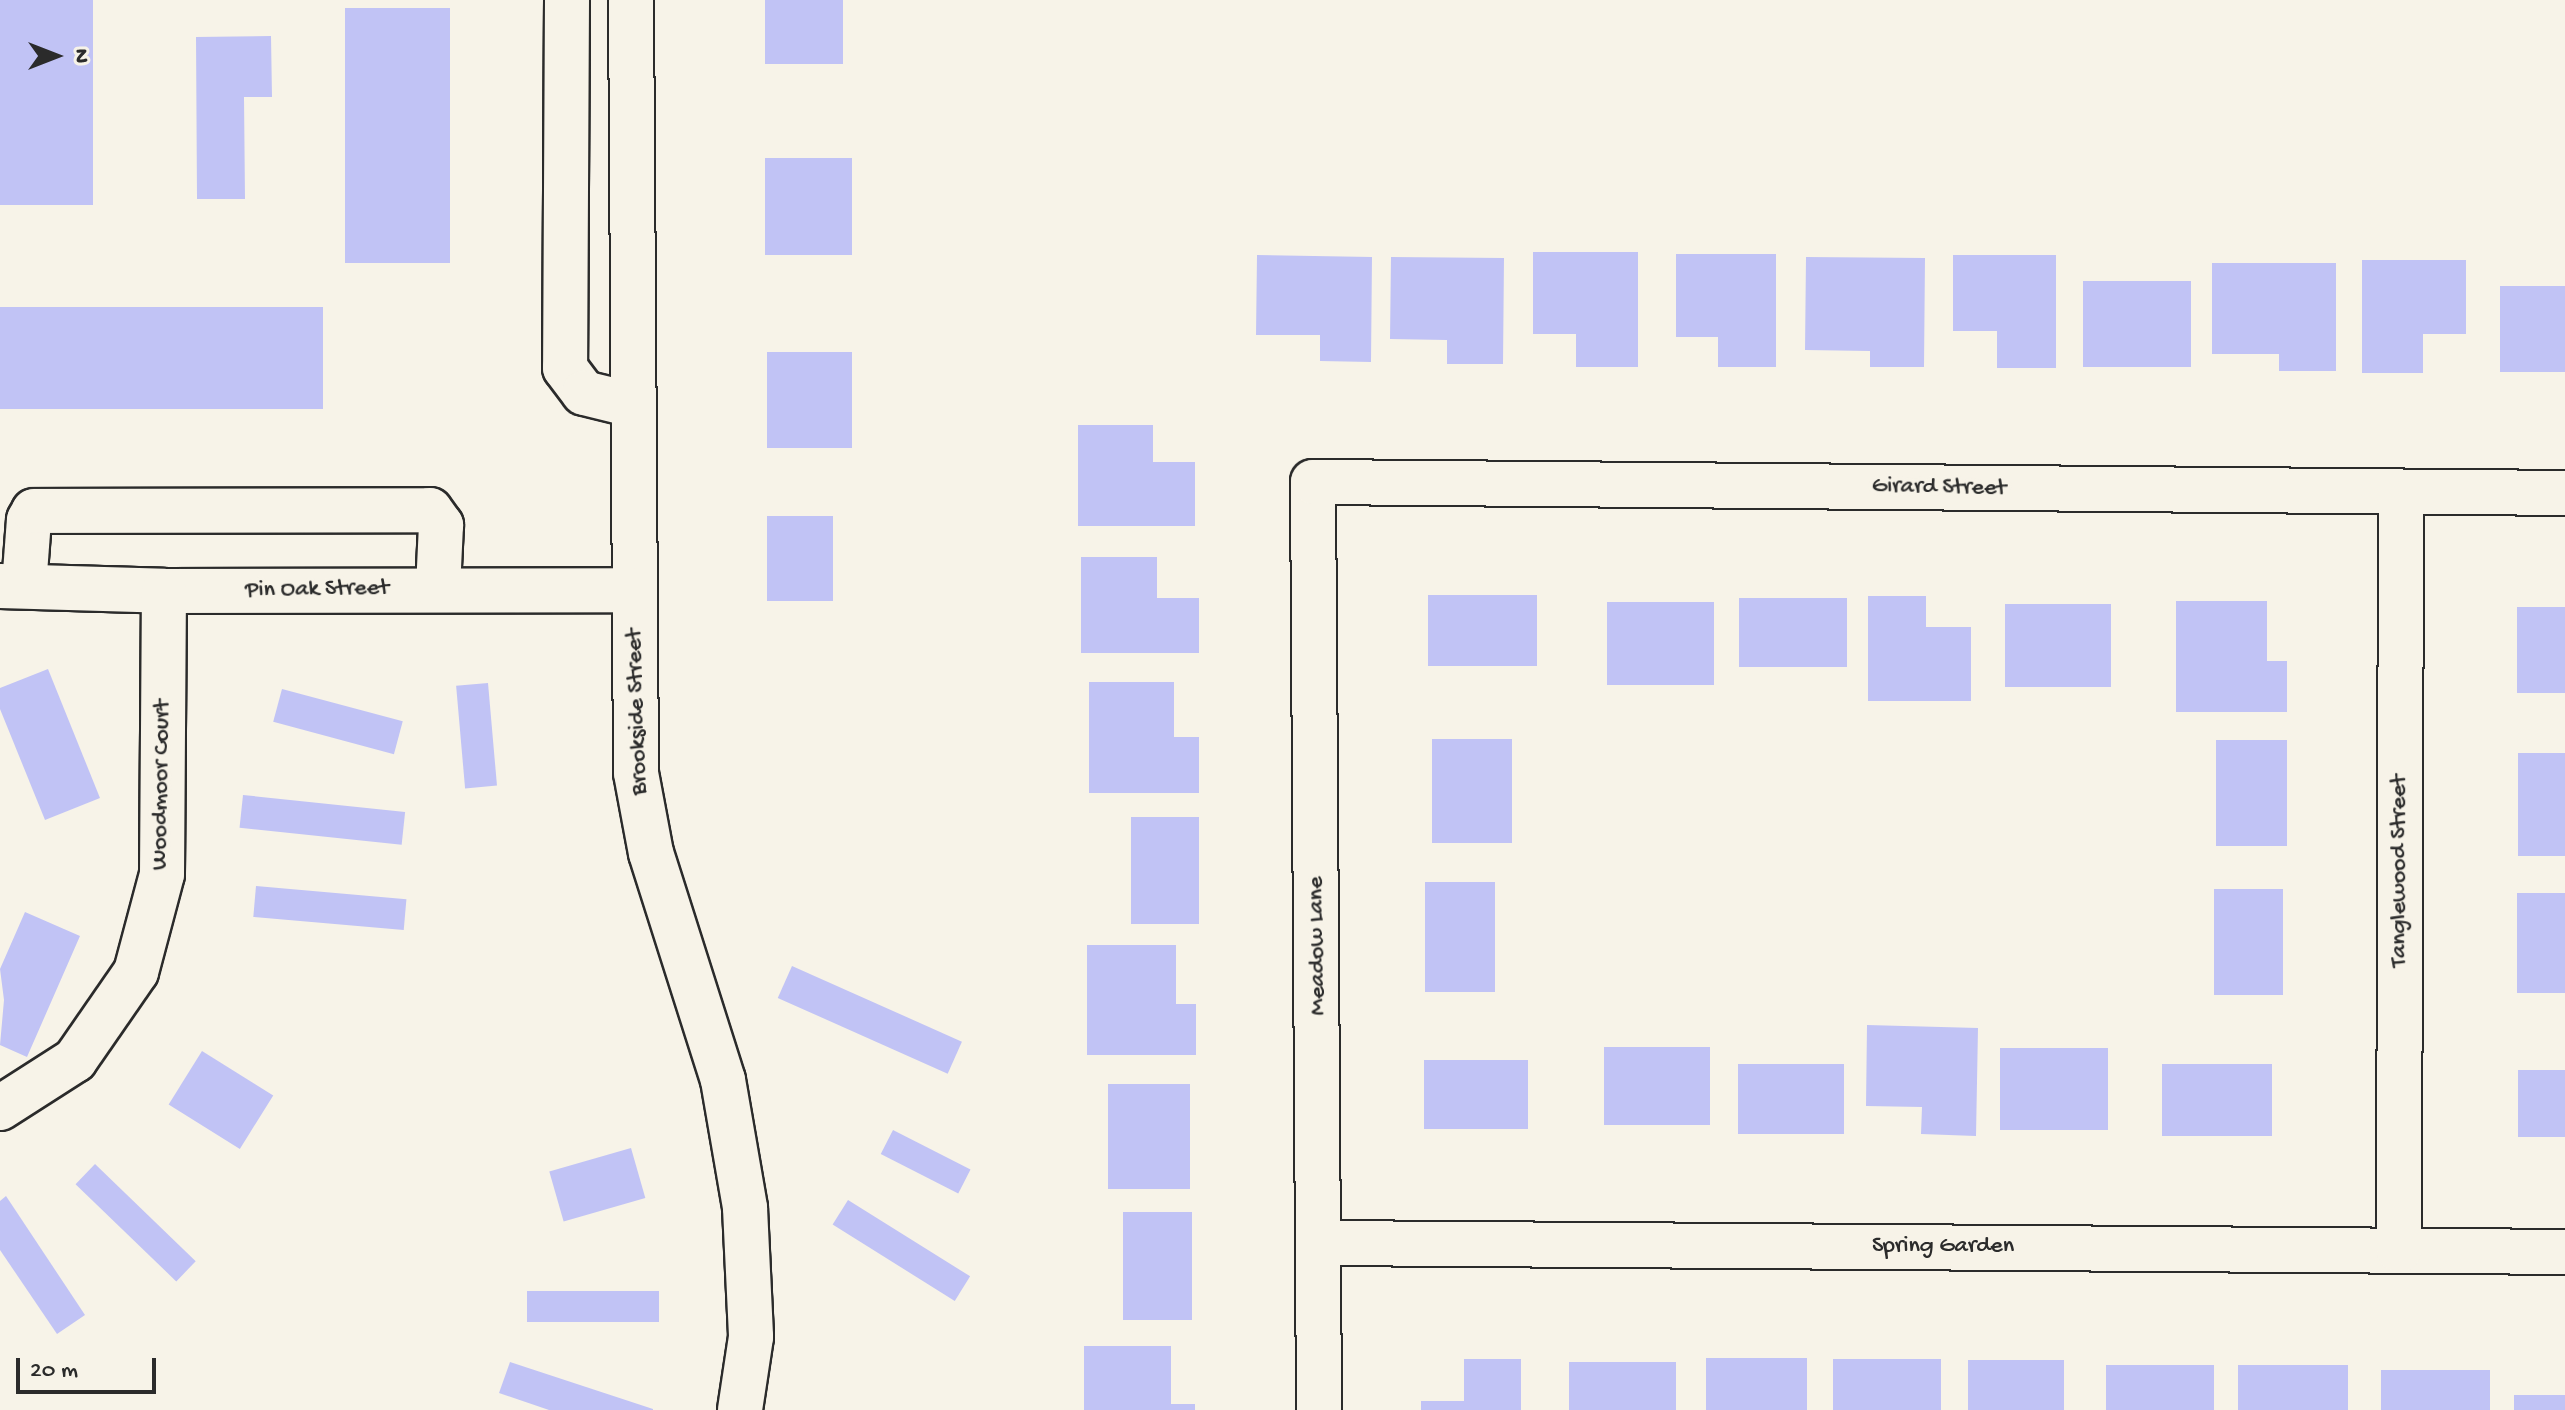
<!DOCTYPE html>
<html>
<head>
<meta charset="utf-8">
<style>
  body { margin:0 }
  #map { position:relative; width:2565px; height:1410px; overflow:hidden; background:#f7f3e8; font-family:"Gochi Hand",sans-serif }
  div>[style] { position:absolute }
  .building>* { inset:0; background:#c1c3f5; transform-origin:0 0 }
  .roads { filter:drop-shadow(2px 0 #2b2b2b) drop-shadow(-2px 0 #2b2b2b) drop-shadow(0 2px #2b2b2b) drop-shadow(0 -2px #2b2b2b) }
  .minor>* { height:44px; margin:-22px; padding:0 22px; transform-origin:22px; border-radius:22px; background:#f7f3e8 }
  span { translate:-50% -50%; white-space:nowrap; text-align:center; line-height:1.15; -webkit-text-stroke:7px #f7f3e8; paint-order:stroke }
  .street-label { font-size:24px; color:#2b2b2b }
  .north { position:absolute; left:16px; top:16px; width:80px; height:80px; -webkit-text-stroke:6px #f7f3e8; paint-order:stroke; rotate:90deg; font-size:22px; font-weight:700; line-height:32px; text-align:center; color:#2b2b2b }
  .north::after { content:''; display:block; margin:auto; width:28px; height:36px; background:#2b2b2b; clip-path:polygon(50% 0,100% 100%,50% 72%,0 100%) }
  .scale { position:absolute; left:16px; top:1358px; width:140px; height:36px; box-sizing:border-box; border:4px solid #2b2b2b; border-top:0; padding-left:10px; font-size:24px; line-height:28px; white-space:nowrap; color:#2b2b2b; -webkit-text-stroke:6px #f7f3e8; paint-order:stroke }
</style>
</head>
<body>
<div id="map">
  <div class="building">
    <div style="left:0;top:0;width:93px;height:205px"></div>
    <div style="left:765px;top:0;width:78px;height:64px"></div>
    <div style="left:345px;top:8px;width:105px;height:255px"></div>
    <div style="clip-path:polygon(271px 36px,272px 97px,244px 97px,245px 199px,197px 199px,196px 37px)"></div>
    <div style="left:765px;top:158px;width:87px;height:97px"></div>
    <div style="clip-path:polygon(1533px 252px,1638px 252px,1638px 367px,1576px 367px,1576px 334px,1533px 334px)"></div>
    <div style="clip-path:polygon(1676px 254px,1776px 254px,1776px 367px,1718px 367px,1718px 337px,1676px 337px)"></div>
    <div style="clip-path:polygon(1257px 255px,1372px 257px,1371px 362px,1320px 361px,1320px 335px,1256px 335px)"></div>
    <div style="clip-path:polygon(1953px 255px,2056px 255px,2056px 368px,1997px 368px,1997px 331px,1953px 331px)"></div>
    <div style="clip-path:polygon(1391px 257px,1504px 258px,1503px 364px,1447px 364px,1447px 340px,1390px 339px)"></div>
    <div style="clip-path:polygon(1806px 257px,1925px 258px,1924px 367px,1870px 367px,1870px 351px,1805px 350px)"></div>
    <div style="clip-path:polygon(2362px 260px,2466px 260px,2466px 334px,2423px 334px,2423px 373px,2362px 373px)"></div>
    <div style="clip-path:polygon(2212px 263px,2336px 263px,2336px 371px,2279px 371px,2279px 354px,2212px 354px)"></div>
    <div style="left:2083px;top:281px;width:108px;height:86px"></div>
    <div style="left:2500px;top:286px;width:65px;height:86px"></div>
    <div style="left:323px;top:307px;width:102px;height:323px;rotate:90deg"></div>
    <div style="left:767px;top:352px;width:85px;height:96px"></div>
    <div style="clip-path:polygon(1078px 425px,1153px 425px,1153px 462px,1195px 462px,1195px 526px,1078px 526px)"></div>
    <div style="left:767px;top:516px;width:66px;height:85px"></div>
    <div style="clip-path:polygon(1081px 557px,1157px 557px,1157px 598px,1199px 598px,1199px 653px,1081px 653px)"></div>
    <div style="left:1428px;top:595px;width:109px;height:71px"></div>
    <div style="clip-path:polygon(1868px 596px,1926px 596px,1926px 627px,1971px 627px,1971px 701px,1868px 701px)"></div>
    <div style="left:1739px;top:598px;width:108px;height:69px"></div>
    <div style="clip-path:polygon(2176px 601px,2267px 601px,2267px 661px,2287px 661px,2287px 712px,2176px 712px)"></div>
    <div style="left:1607px;top:602px;width:107px;height:83px"></div>
    <div style="left:2005px;top:604px;width:106px;height:83px"></div>
    <div style="left:2517px;top:607px;width:48px;height:86px"></div>
    <div style="clip-path:polygon(48px 669px,100px 798px,45px 820px,0 709px,0 688px)"></div>
    <div style="clip-path:polygon(1089px 682px,1174px 682px,1174px 737px,1199px 737px,1199px 793px,1089px 793px)"></div>
    <div style="left:488px;top:683px;width:103px;height:32px;rotate:85deg"></div>
    <div style="left:282px;top:689px;width:125px;height:34px;rotate:15deg"></div>
    <div style="left:1432px;top:739px;width:80px;height:104px"></div>
    <div style="left:2216px;top:740px;width:71px;height:106px"></div>
    <div style="left:2518px;top:753px;width:47px;height:103px"></div>
    <div style="left:243px;top:795px;width:163px;height:33px;rotate:6deg"></div>
    <div style="left:1131px;top:817px;width:68px;height:107px"></div>
    <div style="left:1425px;top:882px;width:70px;height:110px"></div>
    <div style="left:256px;top:886px;width:151px;height:31px;rotate:5deg"></div>
    <div style="left:2214px;top:889px;width:69px;height:106px"></div>
    <div style="left:2517px;top:893px;width:48px;height:100px"></div>
    <div style="clip-path:polygon(25px 912px,80px 936px,27px 1057px,0 1045px,4px 1000px,0 969px)"></div>
    <div style="clip-path:polygon(1087px 945px,1176px 945px,1176px 1004px,1196px 1004px,1196px 1055px,1087px 1055px)"></div>
    <div style="left:792px;top:966px;width:186px;height:35px;rotate:24deg"></div>
    <div style="clip-path:polygon(1867px 1025px,1978px 1028px,1976px 1136px,1921px 1134px,1922px 1107px,1866px 1106px)"></div>
    <div style="left:1604px;top:1047px;width:106px;height:78px"></div>
    <div style="left:2108px;top:1048px;width:82px;height:108px;rotate:90deg"></div>
    <div style="left:202px;top:1051px;width:84px;height:63px;rotate:32deg"></div>
    <div style="left:1424px;top:1060px;width:104px;height:69px"></div>
    <div style="left:1738px;top:1064px;width:106px;height:70px"></div>
    <div style="left:2162px;top:1064px;width:110px;height:72px"></div>
    <div style="left:2518px;top:1070px;width:47px;height:67px"></div>
    <div style="left:1108px;top:1084px;width:82px;height:105px"></div>
    <div style="left:893px;top:1130px;width:87px;height:27px;rotate:27deg"></div>
    <div style="left:631px;top:1148px;width:52px;height:85px;rotate:74deg"></div>
    <div style="left:95px;top:1164px;width:140px;height:28px;rotate:44deg"></div>
    <div style="clip-path:polygon(6px 1196px,85px 1315px,57px 1334px,0 1250px,0 1201px)"></div>
    <div style="left:848px;top:1200px;width:144px;height:29px;rotate:32deg"></div>
    <div style="left:1123px;top:1212px;width:69px;height:108px"></div>
    <div style="left:527px;top:1291px;width:132px;height:31px"></div>
    <div style="clip-path:polygon(1084px 1346px,1171px 1346px,1171px 1404px,1195px 1404px,1195px 1410px,1084px 1410px)"></div>
    <div style="left:1706px;top:1358px;width:101px;height:52px"></div>
    <div style="clip-path:polygon(1464px 1359px,1521px 1359px,1521px 1410px,1421px 1410px,1421px 1401px,1464px 1401px)"></div>
    <div style="left:1833px;top:1359px;width:108px;height:51px"></div>
    <div style="left:1968px;top:1360px;width:96px;height:50px"></div>
    <div style="clip-path:polygon(510px 1362px,653px 1409px,653px 1410px,549px 1410px,499px 1393px)"></div>
    <div style="left:1569px;top:1362px;width:107px;height:48px"></div>
    <div style="left:2106px;top:1365px;width:108px;height:45px"></div>
    <div style="left:2238px;top:1365px;width:110px;height:45px"></div>
    <div style="left:2381px;top:1370px;width:109px;height:40px"></div>
    <div style="left:2514px;top:1395px;width:51px;height:15px"></div>
  </div>
  <div class="roads">
    <div class="minor">
      <div style="left:567px;top:0;width:368px;rotate:90.3deg"></div>
      <div style="left:565px;top:368px;width:31px;rotate:53deg"></div>
      <div style="left:584px;top:393px;width:50px;rotate:13.8deg"></div>
      <div style="left:631px;top:0;width:773px;rotate:89.63deg"></div>
      <div style="left:636px;top:773px;width:81px;rotate:79.4deg"></div>
      <div style="left:651px;top:853px;width:238px;rotate:72.4deg"></div>
      <div style="left:723px;top:1080px;width:130px;rotate:80.2deg"></div>
      <div style="left:745px;top:1208px;width:129px;rotate:87.3deg"></div>
      <div style="left:751px;top:1337px;width:74px;rotate:98.6deg"></div>
      <div style="left:0;top:586px;width:164px;rotate:1.7deg"></div>
      <div style="left:164px;top:591px;width:470px;rotate:-0.1deg"></div>
      <div style="left:24px;top:586px;width:66px;rotate:-85.7deg"></div>
      <div style="left:29px;top:520px;width:10px;rotate:-61deg"></div>
      <div style="left:34px;top:511px;width:396px;rotate:-0.1deg"></div>
      <div style="left:430px;top:510px;width:19px;rotate:54deg"></div>
      <div style="left:441px;top:525px;width:64px;rotate:92.7deg"></div>
      <div style="left:0;top:1108px;width:89px;rotate:-32.6deg"></div>
      <div style="left:75px;top:1060px;width:107px;rotate:-55.3deg"></div>
      <div style="left:136px;top:972px;width:101px;rotate:-75.1deg"></div>
      <div style="left:162px;top:874px;width:283px;rotate:-89.6deg"></div>
      <div style="left:1321px;top:1243px;width:1244px;rotate:0.41deg"></div>
      <div style="left:2399px;top:1250px;width:757px;rotate:-89.85deg"></div>
      <div style="left:1319px;top:1410px;width:928px;rotate:-90.37deg"></div>
      <div style="left:1313px;top:482px;width:1252px;rotate:0.5deg"></div>
    </div>
  </div>
  <div class="street-label">
    <span style="left:1939px;top:488px;rotate:1deg">Girard Street</span>
    <span style="left:317px;top:590px;rotate:-1deg">Pin Oak Street</span>
    <span style="left:638px;top:712px;rotate:-92deg">Brookside Street</span>
    <span style="left:162px;top:785px;rotate:-89deg">Woodmoor Court</span>
    <span style="left:2400px;top:871px;rotate:-90deg">Tanglewood Street</span>
    <span style="left:1318px;top:946px;rotate:-91deg">Meadow Lane</span>
    <span style="left:1943px;top:1247px">Spring Garden</span>
  </div>
  <div class="north">N</div>
  <div class="scale">20 m</div>
</div>
</body>
</html>
